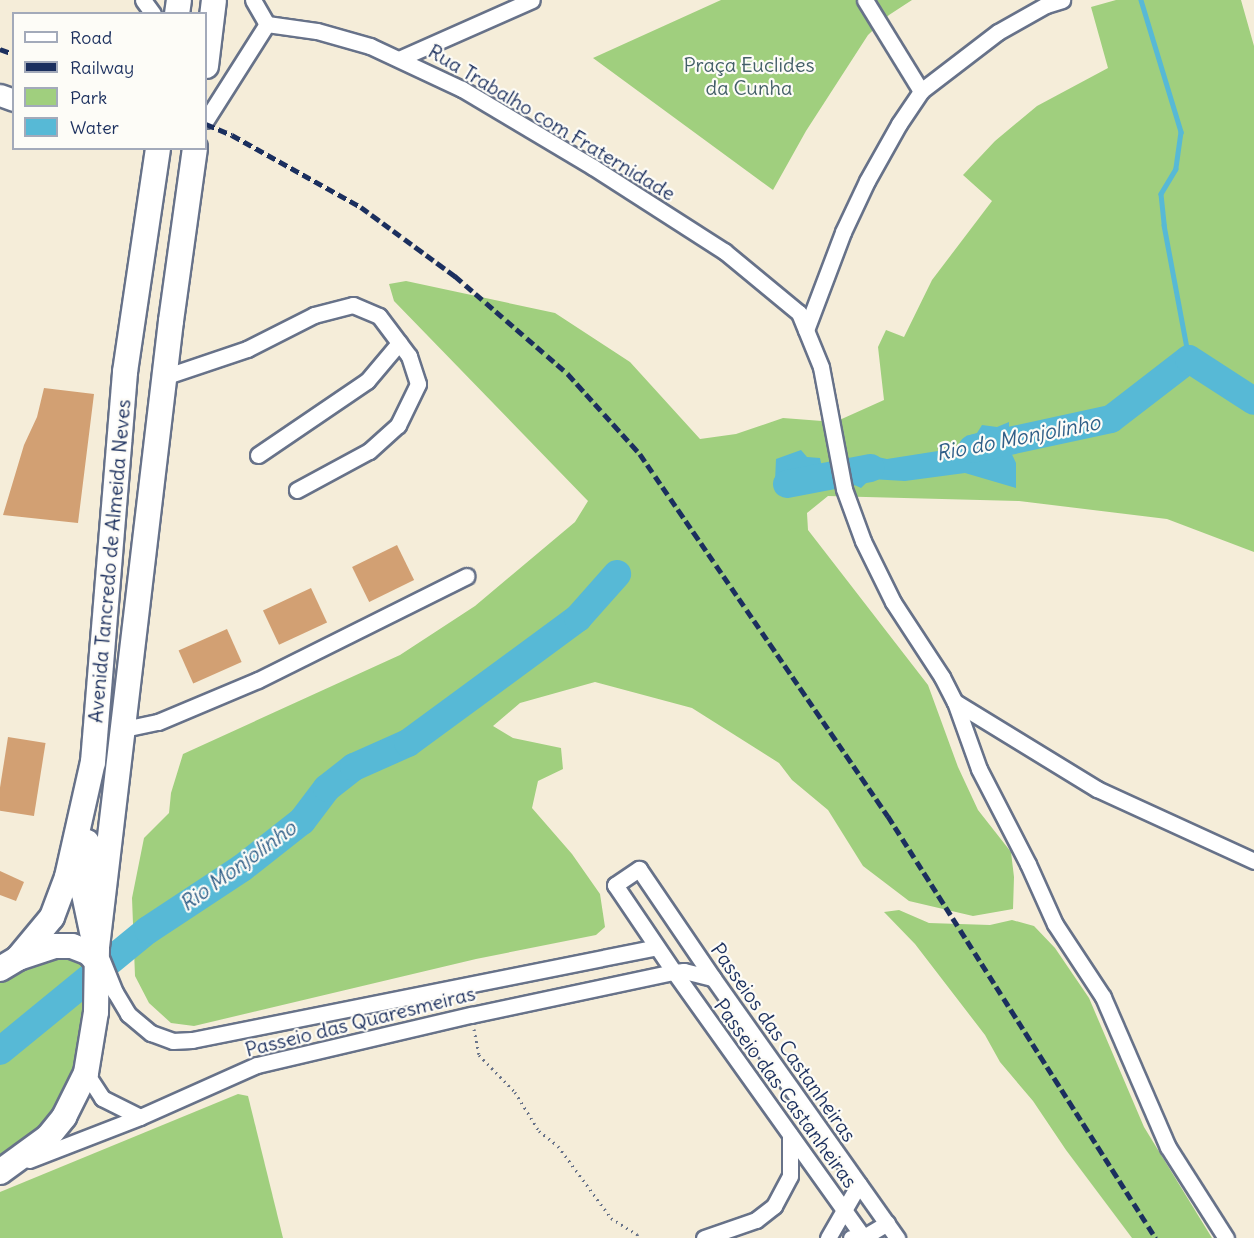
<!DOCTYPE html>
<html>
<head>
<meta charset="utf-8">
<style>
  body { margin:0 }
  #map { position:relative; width:1254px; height:1238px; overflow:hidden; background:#f5edd9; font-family:Delius,sans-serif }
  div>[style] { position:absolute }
  .green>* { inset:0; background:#a0cf7e }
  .water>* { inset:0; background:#57b9d6 }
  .stream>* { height:4.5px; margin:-2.25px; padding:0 2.25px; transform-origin:2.25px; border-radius:2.25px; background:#57b9d6 }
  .river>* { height:28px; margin:-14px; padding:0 14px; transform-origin:14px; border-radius:14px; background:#57b9d6 }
  .building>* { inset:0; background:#d2a073; transform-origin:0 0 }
  .path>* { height:3px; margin-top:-1.5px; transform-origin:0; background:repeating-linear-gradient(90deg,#677289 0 1.5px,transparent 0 6px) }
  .roads { filter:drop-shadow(2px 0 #677289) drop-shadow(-2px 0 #677289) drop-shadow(0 2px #677289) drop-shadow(0 -2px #677289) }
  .street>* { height:15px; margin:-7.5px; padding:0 7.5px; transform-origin:7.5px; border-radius:7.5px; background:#fff }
  .secondary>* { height:21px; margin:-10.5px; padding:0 10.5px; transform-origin:10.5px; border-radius:10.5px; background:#fff }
  .primary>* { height:24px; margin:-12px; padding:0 12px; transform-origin:12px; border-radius:12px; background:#fff }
  .rail>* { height:4.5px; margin-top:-2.25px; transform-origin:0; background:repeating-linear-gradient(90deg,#1b2f5e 0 9px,transparent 0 13.5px) }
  span { translate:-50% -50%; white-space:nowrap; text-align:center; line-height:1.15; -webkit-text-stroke:4.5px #fdfcf7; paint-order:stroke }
  .park-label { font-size:20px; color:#435f68 }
  .street-label { font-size:20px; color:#1b2f5e }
  .water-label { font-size:21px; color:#305f88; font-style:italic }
  .legend { position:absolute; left:12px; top:12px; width:195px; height:138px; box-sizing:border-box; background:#fdfcf7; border:2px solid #a3aaba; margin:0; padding:8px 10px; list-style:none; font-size:18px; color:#1b2f5e }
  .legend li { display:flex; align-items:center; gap:12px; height:30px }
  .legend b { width:30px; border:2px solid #a3aaba }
</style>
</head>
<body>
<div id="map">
  <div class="green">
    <div style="clip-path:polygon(721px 0,912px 0,889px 15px,868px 35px,806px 131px,773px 190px,593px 58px)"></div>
    <div style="clip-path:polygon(1116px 0,1241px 0,1254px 46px,1254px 552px,1167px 519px,1019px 501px,828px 496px,807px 513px,808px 530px,928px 685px,958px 767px,978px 810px,1011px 852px,1014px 877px,1013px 909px,973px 916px,909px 901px,863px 866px,828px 810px,792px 780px,779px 763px,692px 708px,595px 682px,520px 703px,493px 726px,513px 738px,561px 748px,563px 769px,538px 781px,532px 808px,572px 854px,600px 894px,605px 927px,596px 935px,476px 959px,194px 1026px,171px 1023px,149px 1003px,135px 976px,132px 898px,144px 838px,169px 813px,171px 793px,183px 754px,400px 655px,475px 606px,575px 522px,588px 501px,394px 301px,389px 284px,406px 281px,555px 313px,630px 362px,700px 439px,736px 434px,783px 418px,835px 422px,884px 400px,878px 347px,886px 330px,904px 337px,932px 280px,992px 201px,963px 175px,995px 141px,1037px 106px,1108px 68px,1091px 7px)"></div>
    <div style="clip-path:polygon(899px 910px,929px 923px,990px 925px,1012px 920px,1034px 926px,1055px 948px,1089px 998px,1144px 1127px,1212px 1238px,1132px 1238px,1066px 1150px,1033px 1101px,1000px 1062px,985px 1035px,915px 944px,884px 912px)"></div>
    <div style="clip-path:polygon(89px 953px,77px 1095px,0 1172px,0 969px,18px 958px)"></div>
    <div style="clip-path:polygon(238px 1094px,248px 1096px,283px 1238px,0 1238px,0 1192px)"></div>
  </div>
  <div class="water">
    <div style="clip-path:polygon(1009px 422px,1009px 448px,1016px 463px,1016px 488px,965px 473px,905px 481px,870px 479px,861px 488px,846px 481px,842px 466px,858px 459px,867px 461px,873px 456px,887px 459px,957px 448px,966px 442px,966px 436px,977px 433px,982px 425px,997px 427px)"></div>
    <div style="clip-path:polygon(801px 450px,807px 457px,820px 458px,823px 472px,809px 475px,800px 486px,784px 491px,775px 481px,776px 459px)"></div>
  </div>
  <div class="stream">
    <div style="left:1141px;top:0;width:138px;rotate:73.1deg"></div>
    <div style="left:1181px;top:132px;width:37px;rotate:98deg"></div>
    <div style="left:1176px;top:169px;width:29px;rotate:121deg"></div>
    <div style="left:1161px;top:194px;width:31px;rotate:84deg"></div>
    <div style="left:1164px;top:225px;width:136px;rotate:79.4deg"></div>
  </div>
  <div class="river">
    <div style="left:972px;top:449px;width:142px;rotate:-12.2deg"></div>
    <div style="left:1111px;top:419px;width:98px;rotate:-37.6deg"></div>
    <div style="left:1189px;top:359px;width:77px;rotate:32.9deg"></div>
    <div style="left:787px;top:484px;width:85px;rotate:-10.9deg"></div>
    <div style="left:0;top:1051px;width:191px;rotate:-39.3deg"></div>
    <div style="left:148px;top:930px;width:113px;rotate:-33.4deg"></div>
    <div style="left:242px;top:868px;width:76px;rotate:-38.1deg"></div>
    <div style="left:302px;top:821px;width:41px;rotate:-52.9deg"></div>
    <div style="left:327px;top:788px;width:34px;rotate:-38deg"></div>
    <div style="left:354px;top:767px;width:59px;rotate:-24deg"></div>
    <div style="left:408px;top:743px;width:211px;rotate:-36.3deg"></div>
    <div style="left:578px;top:618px;width:59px;rotate:-48.4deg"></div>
  </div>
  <div class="building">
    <div style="clip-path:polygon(44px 388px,94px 394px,78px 523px,3px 515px,24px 445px,37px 417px)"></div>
    <div style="left:397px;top:545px;width:39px;height:50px;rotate:64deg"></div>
    <div style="left:311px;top:588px;width:38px;height:53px;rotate:65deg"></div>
    <div style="left:227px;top:629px;width:36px;height:53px;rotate:66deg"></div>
    <div style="left:8px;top:737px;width:38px;height:74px;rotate:9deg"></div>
    <div style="clip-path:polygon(0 871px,24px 882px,16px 901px,0 895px)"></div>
  </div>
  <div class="path">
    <div style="left:474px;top:1029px;width:26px;rotate:79deg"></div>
    <div style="left:479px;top:1055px;width:52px;rotate:45.8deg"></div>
    <div style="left:515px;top:1092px;width:46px;rotate:58.4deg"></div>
    <div style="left:539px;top:1131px;width:24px;rotate:38deg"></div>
    <div style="left:558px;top:1146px;width:89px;rotate:53.6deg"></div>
    <div style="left:611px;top:1218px;width:31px;rotate:32deg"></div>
    <div style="left:637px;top:1234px;width:4px;rotate:76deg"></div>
  </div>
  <div class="roads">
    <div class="street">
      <div style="left:143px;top:0;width:17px;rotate:54deg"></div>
      <div style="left:253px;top:0;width:28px;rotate:60deg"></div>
      <div style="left:865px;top:0;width:107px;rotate:58.4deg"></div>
      <div style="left:267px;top:24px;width:50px;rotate:8deg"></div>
      <div style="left:317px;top:31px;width:55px;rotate:15.8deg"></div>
      <div style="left:370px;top:46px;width:102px;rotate:25.1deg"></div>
      <div style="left:462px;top:89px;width:152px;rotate:30.8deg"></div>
      <div style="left:593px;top:167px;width:156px;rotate:32.7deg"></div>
      <div style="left:724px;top:251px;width:97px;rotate:39.6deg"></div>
      <div style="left:799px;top:313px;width:58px;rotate:67.8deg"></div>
      <div style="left:821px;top:367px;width:124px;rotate:79.3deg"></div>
      <div style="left:844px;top:489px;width:55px;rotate:69.9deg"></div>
      <div style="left:863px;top:541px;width:68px;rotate:63.8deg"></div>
      <div style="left:893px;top:602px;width:90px;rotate:56.8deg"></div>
      <div style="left:942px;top:677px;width:28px;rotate:63deg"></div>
      <div style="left:955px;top:702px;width:167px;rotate:31.5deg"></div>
      <div style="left:1097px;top:789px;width:173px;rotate:24.6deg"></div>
      <div style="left:401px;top:58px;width:143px;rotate:-23.9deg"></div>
      <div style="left:206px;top:120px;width:114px;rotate:-57.6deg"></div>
      <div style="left:806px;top:330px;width:105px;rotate:-69.3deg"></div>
      <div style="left:843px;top:232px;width:56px;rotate:-64.8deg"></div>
      <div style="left:867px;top:181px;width:65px;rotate:-60.7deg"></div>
      <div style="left:899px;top:124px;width:40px;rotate:-56deg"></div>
      <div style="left:921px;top:91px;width:97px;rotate:-37.5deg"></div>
      <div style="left:998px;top:32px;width:55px;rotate:-29.4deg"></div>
      <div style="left:1046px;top:5px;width:17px;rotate:-17deg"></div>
      <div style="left:164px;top:377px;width:88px;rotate:-18.6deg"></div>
      <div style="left:247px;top:349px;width:75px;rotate:-26.9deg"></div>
      <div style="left:314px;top:315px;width:40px;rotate:-14.4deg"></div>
      <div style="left:353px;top:305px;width:28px;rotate:23deg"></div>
      <div style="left:379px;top:316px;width:50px;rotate:53.1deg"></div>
      <div style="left:409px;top:356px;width:29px;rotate:72deg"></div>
      <div style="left:418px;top:384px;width:46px;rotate:116deg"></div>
      <div style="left:398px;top:425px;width:39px;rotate:138deg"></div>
      <div style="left:369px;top:451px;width:82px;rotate:151.6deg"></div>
      <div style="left:258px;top:455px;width:132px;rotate:-34.2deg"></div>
      <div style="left:367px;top:381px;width:50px;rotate:-49.9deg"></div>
      <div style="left:955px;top:702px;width:71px;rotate:70.3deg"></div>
      <div style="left:979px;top:769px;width:107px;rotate:62.7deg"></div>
      <div style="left:1028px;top:864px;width:66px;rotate:65.8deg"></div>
      <div style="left:1055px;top:924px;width:87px;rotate:56.7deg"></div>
      <div style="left:1103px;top:997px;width:163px;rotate:66.6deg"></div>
      <div style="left:1168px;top:1147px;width:108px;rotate:57.5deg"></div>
      <div style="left:124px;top:729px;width:35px;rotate:-12deg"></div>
      <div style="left:158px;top:722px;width:108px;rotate:-22.8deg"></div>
      <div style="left:258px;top:680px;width:233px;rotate:-26.5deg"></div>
      <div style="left:102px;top:960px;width:35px;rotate:68deg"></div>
      <div style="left:115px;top:992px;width:26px;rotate:59deg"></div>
      <div style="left:128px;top:1014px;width:30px;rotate:40deg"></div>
      <div style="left:151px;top:1033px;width:23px;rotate:20deg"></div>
      <div style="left:173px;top:1041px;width:19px;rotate:-3deg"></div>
      <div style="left:192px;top:1040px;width:473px;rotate:-11.3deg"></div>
      <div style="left:86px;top:1073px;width:30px;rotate:57deg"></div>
      <div style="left:102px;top:1098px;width:42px;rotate:26.6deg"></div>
      <div style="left:29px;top:1160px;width:119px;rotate:-21.2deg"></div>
      <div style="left:140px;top:1117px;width:128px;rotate:-24deg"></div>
      <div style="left:257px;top:1065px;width:220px;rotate:-13.2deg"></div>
      <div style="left:471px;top:1015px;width:208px;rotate:-12deg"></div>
      <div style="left:674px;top:972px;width:10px;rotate:-6deg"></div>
      <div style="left:684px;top:971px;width:30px;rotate:14deg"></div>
      <div style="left:704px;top:1238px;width:55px;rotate:-19.1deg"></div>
      <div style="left:756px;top:1220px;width:23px;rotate:-38deg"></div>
      <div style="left:774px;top:1206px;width:34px;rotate:-62deg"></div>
      <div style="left:790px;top:1176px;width:41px;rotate:-90deg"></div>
      <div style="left:828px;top:1238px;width:62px;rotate:-60.1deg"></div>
      <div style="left:851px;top:1238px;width:13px;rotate:-4deg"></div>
      <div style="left:864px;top:1237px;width:27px;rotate:-31deg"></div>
      <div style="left:864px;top:1238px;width:327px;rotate:-125.5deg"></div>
      <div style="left:674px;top:972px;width:105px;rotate:-124.1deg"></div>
      <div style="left:615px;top:885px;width:29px;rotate:-34deg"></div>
      <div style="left:639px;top:869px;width:132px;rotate:55.8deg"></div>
      <div style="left:713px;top:978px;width:319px;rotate:54.7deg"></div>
    </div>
    <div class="secondary">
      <div style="left:0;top:95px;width:15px;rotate:20deg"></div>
    </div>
    <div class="primary">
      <div style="left:177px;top:14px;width:14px;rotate:-82deg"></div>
      <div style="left:206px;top:66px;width:66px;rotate:-83.1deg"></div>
      <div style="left:87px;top:842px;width:52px;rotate:93.3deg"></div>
      <div style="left:84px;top:894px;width:39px;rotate:78deg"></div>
      <div style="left:18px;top:958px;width:53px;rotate:-50.3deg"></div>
      <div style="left:52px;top:917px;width:43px;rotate:-69.4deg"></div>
      <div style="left:67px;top:877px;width:118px;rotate:-77.3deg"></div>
      <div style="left:93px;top:762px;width:391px;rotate:-85.3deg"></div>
      <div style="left:125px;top:372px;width:226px;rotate:-81.6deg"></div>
      <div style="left:0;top:969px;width:21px;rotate:-31deg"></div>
      <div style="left:18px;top:958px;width:39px;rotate:-18deg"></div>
      <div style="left:55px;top:946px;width:17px"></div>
      <div style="left:72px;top:946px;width:18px;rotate:22deg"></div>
      <div style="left:89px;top:953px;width:12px;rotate:48deg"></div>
      <div style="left:0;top:1172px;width:59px;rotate:-36.1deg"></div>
      <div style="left:48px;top:1137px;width:26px;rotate:-51deg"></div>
      <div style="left:64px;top:1117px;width:49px;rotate:-63.4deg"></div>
      <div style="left:86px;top:1073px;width:62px;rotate:-80.7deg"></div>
      <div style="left:96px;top:1012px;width:65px;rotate:-89.1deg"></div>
      <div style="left:97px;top:947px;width:630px;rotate:-83.26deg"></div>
      <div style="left:171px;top:321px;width:175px;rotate:-82.1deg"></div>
    </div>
  </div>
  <div class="rail">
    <div style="left:0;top:49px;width:15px;rotate:20deg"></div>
    <div style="left:206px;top:124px;width:28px;rotate:23deg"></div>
    <div style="left:232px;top:135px;width:148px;rotate:29.2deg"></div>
    <div style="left:361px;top:207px;width:117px;rotate:36.3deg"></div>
    <div style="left:455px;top:276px;width:150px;rotate:40.9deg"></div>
    <div style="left:568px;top:374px;width:108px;rotate:48deg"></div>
    <div style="left:640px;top:454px;width:439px;rotate:55.6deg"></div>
    <div style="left:888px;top:816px;width:500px;rotate:57.6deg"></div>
  </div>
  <div class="park-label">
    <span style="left:749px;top:76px">Praça Euclides<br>da Cunha</span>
  </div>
  <div class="street-label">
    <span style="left:552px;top:122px;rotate:31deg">Rua Trabalho com Fraternidade</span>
    <span style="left:109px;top:561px;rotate:-85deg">Avenida Tancredo de Almeida Neves</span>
    <span style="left:360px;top:1021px;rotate:-14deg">Passeio das Quaresmeiras</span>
    <span style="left:784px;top:1042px;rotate:55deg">Passeios das Castanheiras</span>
    <span style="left:786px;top:1093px;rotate:54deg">Passeio das Castanheiras</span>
  </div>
  <div class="water-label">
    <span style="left:1018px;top:438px;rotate:-11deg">Rio do Monjolinho</span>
    <span style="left:238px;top:866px;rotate:-36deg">Rio Monjolinho</span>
  </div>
  <ul class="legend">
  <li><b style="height:8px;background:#fff"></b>Road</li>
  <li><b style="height:8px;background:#1b2f5e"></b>Railway</li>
  <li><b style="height:16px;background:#a0cf7e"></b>Park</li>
  <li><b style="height:16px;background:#57b9d6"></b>Water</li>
  </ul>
</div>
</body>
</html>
